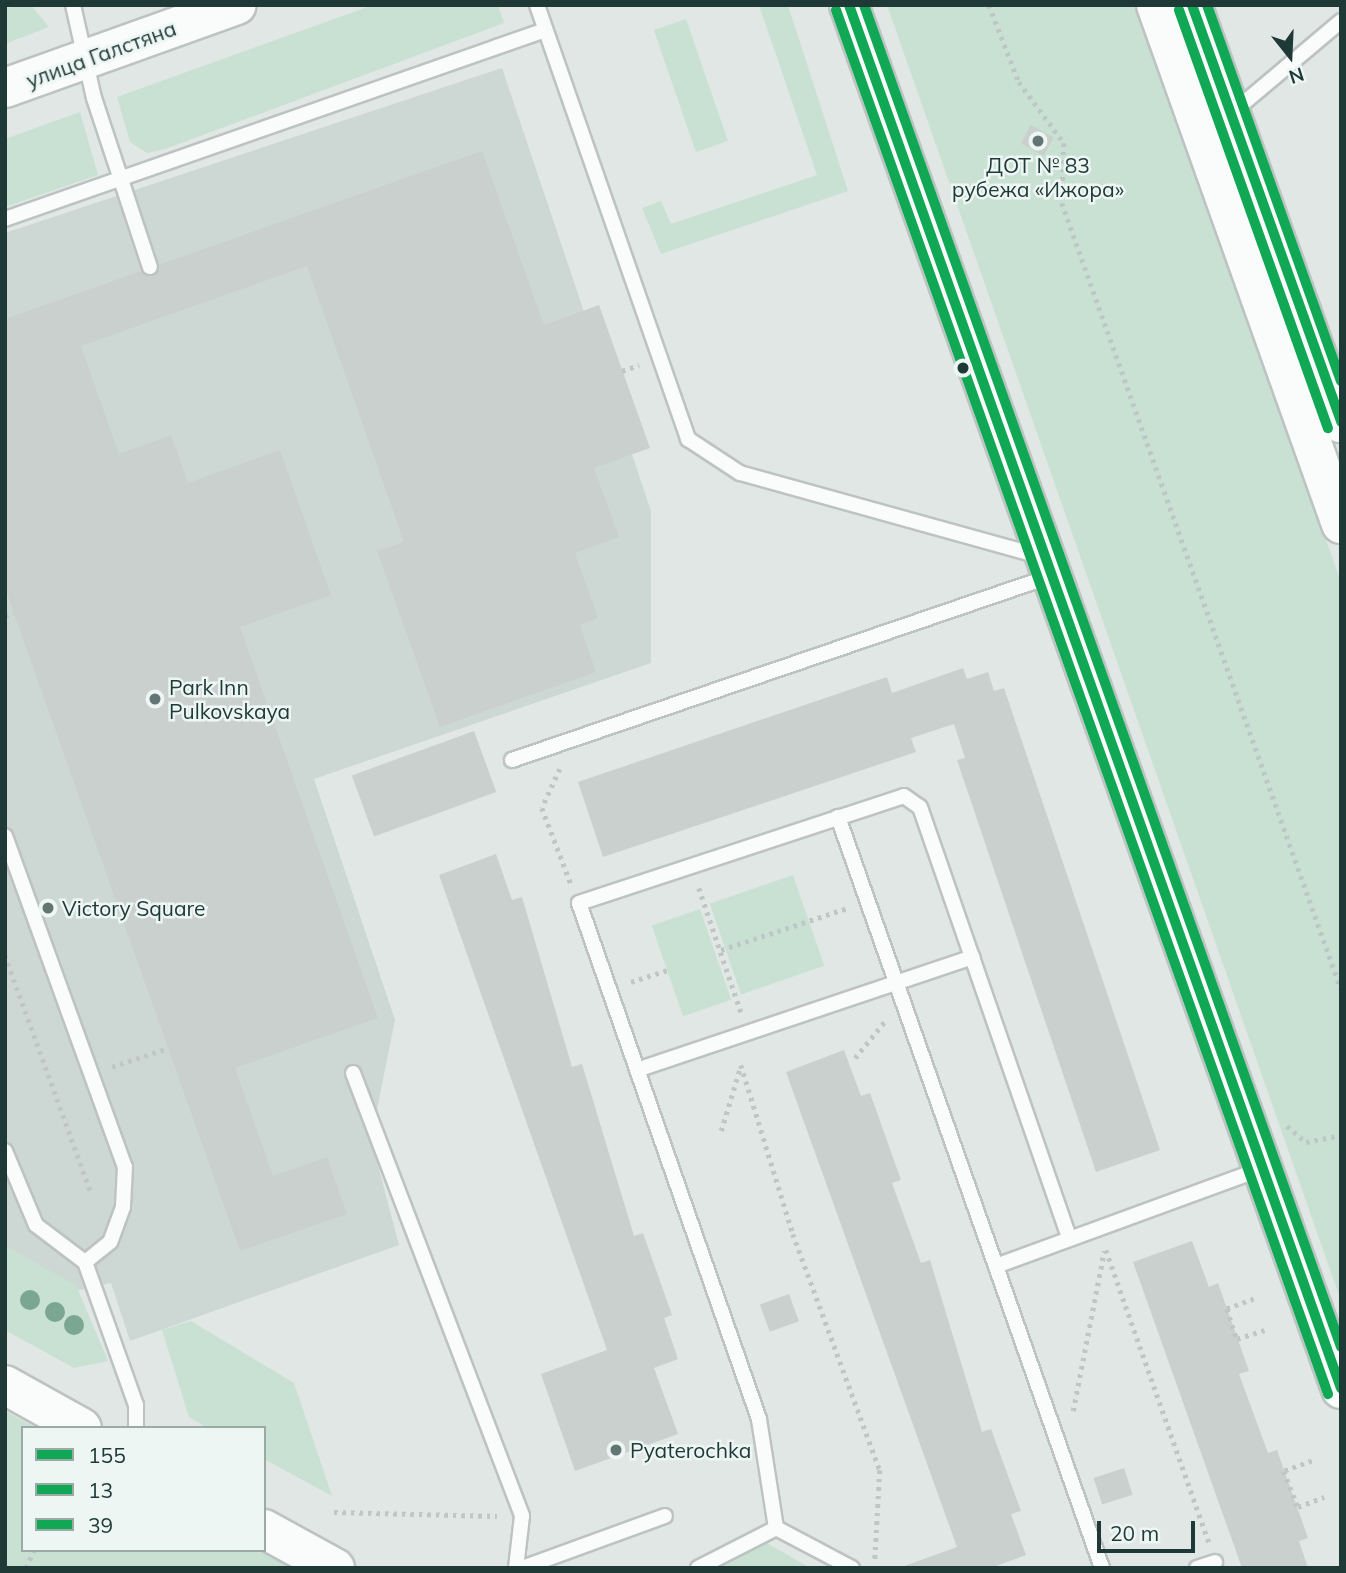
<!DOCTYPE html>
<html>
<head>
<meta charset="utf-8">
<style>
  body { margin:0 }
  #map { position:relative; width:1346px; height:1573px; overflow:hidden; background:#e0e7e5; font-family:Mulish,sans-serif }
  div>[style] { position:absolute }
  .built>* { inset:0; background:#cdd8d5 }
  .green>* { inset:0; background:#c8e1d3; transform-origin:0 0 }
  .building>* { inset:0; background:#cad0ce; transform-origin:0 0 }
  .path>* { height:4.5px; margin-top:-2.25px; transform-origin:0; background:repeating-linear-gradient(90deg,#bec7c6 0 3.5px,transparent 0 8.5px) }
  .roads { filter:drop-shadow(2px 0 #bdc3c2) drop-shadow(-2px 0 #bdc3c2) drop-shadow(0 2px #bdc3c2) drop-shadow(0 -2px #bdc3c2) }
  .lane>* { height:14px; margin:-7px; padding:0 7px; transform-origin:7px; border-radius:7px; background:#fafbfb }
  .secondary>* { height:38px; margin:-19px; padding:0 19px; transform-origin:19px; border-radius:19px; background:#fafbfb }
  .bus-1>* { height:10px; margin:-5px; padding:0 5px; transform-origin:5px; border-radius:5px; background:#10a855 }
  .bus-2>* { height:10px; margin:-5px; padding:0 5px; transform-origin:5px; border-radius:5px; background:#10a855 }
  .bus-3>* { height:10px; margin:-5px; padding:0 5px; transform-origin:5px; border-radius:5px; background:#10a855 }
  .trees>* { width:20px; height:20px; margin:-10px; border-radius:50%; background:#7aa692 }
  .dots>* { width:19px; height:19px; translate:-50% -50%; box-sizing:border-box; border:4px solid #edf6f3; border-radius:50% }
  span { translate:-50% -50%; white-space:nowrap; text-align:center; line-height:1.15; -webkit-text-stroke:5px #edf6f3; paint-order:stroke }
  .street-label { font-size:21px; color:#1e3936 }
  .poi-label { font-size:21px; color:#1e3936 }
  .left { translate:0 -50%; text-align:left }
  .frame { position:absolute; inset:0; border:7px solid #1e3936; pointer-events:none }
  .legend { position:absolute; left:21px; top:1426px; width:245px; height:126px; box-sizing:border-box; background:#edf6f3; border:2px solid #9aaaa7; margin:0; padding:9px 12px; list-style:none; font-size:21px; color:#1e3936 }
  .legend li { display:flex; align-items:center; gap:14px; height:35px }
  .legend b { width:35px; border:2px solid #9aaaa7 }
  .north { position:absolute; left:1255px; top:21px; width:70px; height:70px; -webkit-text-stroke:5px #edf6f3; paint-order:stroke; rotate:162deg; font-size:19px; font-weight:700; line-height:28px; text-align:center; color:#1e3936 }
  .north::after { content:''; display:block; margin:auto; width:24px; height:32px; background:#1e3936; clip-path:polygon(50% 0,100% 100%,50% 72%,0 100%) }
  .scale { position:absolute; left:1097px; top:1521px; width:98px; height:32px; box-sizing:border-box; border:4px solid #1e3936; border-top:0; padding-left:9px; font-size:21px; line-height:24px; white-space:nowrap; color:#1e3936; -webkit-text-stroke:5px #edf6f3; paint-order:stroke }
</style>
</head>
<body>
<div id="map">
  <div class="built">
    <div style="clip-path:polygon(502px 68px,651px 511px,651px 663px,314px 779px,395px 1020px,371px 1139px,399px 1245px,130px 1341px,111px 1283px,79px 1290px,5px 1246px,5px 233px)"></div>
  </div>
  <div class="green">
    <div style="clip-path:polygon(31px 5px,49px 27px,5px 44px,5px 8px)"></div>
    <div style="clip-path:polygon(373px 5px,498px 5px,504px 23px,165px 149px,147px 153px,130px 142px,117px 97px)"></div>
    <div style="clip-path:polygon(759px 5px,788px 5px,848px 191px,661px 254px,642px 208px,661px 201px,671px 224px,817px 175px)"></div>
    <div style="clip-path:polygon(887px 5px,1135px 5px,1341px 582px,1341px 1301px)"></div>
    <div style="left:686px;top:19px;width:129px;height:34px;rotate:71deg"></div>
    <div style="clip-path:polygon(80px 112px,98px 175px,5px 207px,5px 139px)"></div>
    <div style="left:793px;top:875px;width:96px;height:88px;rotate:71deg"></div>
    <div style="left:700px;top:909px;width:96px;height:51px;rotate:71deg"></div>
    <div style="clip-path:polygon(5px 1246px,76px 1285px,108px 1361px,74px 1368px,5px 1330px)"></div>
    <div style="clip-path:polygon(191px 1321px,294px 1383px,332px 1496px,264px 1459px,264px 1428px,208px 1428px,189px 1417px,162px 1330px)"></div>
    <div style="clip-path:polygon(5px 1411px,36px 1428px,23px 1428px,23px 1550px,257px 1550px,292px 1568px,5px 1568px)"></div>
    <div style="clip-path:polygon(767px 1543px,810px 1568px,713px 1568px)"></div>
  </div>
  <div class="building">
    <div style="left:1031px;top:125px;width:26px;height:21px;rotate:29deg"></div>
    <div style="clip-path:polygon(482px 151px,544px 325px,599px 305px,650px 448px,594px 468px,619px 537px,575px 553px,598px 618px,580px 625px,596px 672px,440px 727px,377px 551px,404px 542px,307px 266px,81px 346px,119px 454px,171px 435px,188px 483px,280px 450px,331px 595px,240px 627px,378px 1018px,235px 1068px,273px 1176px,327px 1157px,347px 1214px,240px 1251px,5px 588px,5px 319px)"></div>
    <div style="clip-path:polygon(963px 668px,967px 679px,988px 672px,994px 691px,1004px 688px,1160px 1150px,1096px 1172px,957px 760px,965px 758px,954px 724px,911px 738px,916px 752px,603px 857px,578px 782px,887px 677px,892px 693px)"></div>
    <div style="left:474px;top:731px;width:65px;height:130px;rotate:70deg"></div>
    <div style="clip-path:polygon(496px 854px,512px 900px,522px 897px,572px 1067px,582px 1064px,634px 1236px,643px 1233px,672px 1315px,664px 1318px,678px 1359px,654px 1368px,678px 1434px,575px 1471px,541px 1374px,607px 1350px,439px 875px)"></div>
    <div style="clip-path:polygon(844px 1050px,861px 1096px,870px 1093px,901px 1180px,892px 1183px,921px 1263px,930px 1260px,982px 1432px,991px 1429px,1021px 1511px,1011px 1514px,1026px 1555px,991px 1568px,899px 1568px,957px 1547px,786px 1072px)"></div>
    <div style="clip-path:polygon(1192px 1241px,1209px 1287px,1218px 1283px,1249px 1371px,1239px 1374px,1268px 1453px,1277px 1450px,1308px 1538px,1299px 1541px,1308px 1568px,1242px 1568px,1133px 1262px)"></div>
    <div style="left:789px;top:1294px;width:29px;height:31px;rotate:70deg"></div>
    <div style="left:1124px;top:1468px;width:28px;height:32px;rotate:72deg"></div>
  </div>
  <div class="path">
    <div style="left:989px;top:5px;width:83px;rotate:68.7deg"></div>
    <div style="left:1019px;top:82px;width:76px;rotate:53.6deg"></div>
    <div style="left:1064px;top:143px;width:60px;rotate:91.9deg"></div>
    <div style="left:1062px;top:203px;width:834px;rotate:70.46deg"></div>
    <div style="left:622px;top:371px;width:18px;rotate:-19deg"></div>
    <div style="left:5px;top:616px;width:9px;rotate:-18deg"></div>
    <div style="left:560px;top:769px;width:43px;rotate:114.8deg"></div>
    <div style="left:542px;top:808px;width:81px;rotate:69.1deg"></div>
    <div style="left:699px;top:888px;width:131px;rotate:71.3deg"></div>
    <div style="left:721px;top:950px;width:133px;rotate:-18.4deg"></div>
    <div style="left:5px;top:955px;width:253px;rotate:70.1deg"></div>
    <div style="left:631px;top:982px;width:38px;rotate:-18deg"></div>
    <div style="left:855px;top:1058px;width:49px;rotate:-50.8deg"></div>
    <div style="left:741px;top:1065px;width:177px;rotate:72.9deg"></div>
    <div style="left:793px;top:1234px;width:252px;rotate:69.8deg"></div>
    <div style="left:880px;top:1470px;width:90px;rotate:93.2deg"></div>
    <div style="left:112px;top:1067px;width:59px;rotate:-18.7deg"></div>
    <div style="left:1287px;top:1126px;width:25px;rotate:40deg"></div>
    <div style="left:1306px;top:1142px;width:36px;rotate:-11deg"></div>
    <div style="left:721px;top:1131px;width:66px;rotate:-73.2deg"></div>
    <div style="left:1106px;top:1250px;width:310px;rotate:70.6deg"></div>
    <div style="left:1254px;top:1299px;width:29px;rotate:160deg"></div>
    <div style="left:1227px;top:1309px;width:32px;rotate:72deg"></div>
    <div style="left:1237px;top:1339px;width:29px;rotate:-18deg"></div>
    <div style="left:1073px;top:1411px;width:163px;rotate:-79deg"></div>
    <div style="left:1312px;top:1461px;width:30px;rotate:160deg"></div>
    <div style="left:1284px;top:1471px;width:39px;rotate:69deg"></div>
    <div style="left:1298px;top:1507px;width:28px;rotate:-21deg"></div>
    <div style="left:334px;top:1512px;width:163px;rotate:1.4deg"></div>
    <div style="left:26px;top:1568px;width:20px;rotate:-66deg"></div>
  </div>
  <div class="roads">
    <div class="lane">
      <div style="left:73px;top:5px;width:95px;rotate:77.3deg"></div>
      <div style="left:94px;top:98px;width:178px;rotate:71.7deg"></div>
      <div style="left:537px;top:5px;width:460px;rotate:70.8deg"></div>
      <div style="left:688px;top:439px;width:62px;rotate:33.2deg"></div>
      <div style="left:740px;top:473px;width:310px;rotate:15.5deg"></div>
      <div style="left:1233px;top:112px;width:141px;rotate:-40.1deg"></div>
      <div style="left:5px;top:219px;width:572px;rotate:-19.29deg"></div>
      <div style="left:512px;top:760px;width:570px;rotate:-18.85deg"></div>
      <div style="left:838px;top:817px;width:796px;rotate:70.63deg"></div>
      <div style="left:5px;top:836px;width:352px;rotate:70.1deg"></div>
      <div style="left:125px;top:1167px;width:40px;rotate:92.9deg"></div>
      <div style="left:123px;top:1207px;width:37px;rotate:110deg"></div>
      <div style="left:110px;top:1242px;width:32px;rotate:141deg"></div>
      <div style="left:637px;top:1070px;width:354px;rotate:-18.6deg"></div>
      <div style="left:353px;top:1073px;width:474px;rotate:69.1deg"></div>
      <div style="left:522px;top:1516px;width:52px;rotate:96.6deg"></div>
      <div style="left:5px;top:1151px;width:80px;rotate:67.3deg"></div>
      <div style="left:36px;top:1225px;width:61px;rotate:37.1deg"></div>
      <div style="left:85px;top:1262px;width:152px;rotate:70.4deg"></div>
      <div style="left:136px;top:1405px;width:23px;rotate:90deg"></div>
      <div style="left:996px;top:1266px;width:282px;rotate:-20.1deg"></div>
      <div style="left:776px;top:1528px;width:86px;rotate:27.8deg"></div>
      <div style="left:522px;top:1568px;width:152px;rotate:-20deg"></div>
      <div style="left:698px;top:1568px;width:88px;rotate:-27.1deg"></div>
      <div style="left:776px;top:1528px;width:110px;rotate:-98.9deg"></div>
      <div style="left:759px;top:1419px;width:546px;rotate:-109.23deg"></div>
      <div style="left:579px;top:903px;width:342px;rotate:-18.2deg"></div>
      <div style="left:904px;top:796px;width:19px;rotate:35deg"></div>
      <div style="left:920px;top:807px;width:457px;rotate:70.9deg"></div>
      <div style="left:1197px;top:1568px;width:19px;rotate:-18deg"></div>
    </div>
    <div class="secondary">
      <div style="left:849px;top:5px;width:1469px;rotate:70.43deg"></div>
      <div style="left:1156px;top:5px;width:551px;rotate:70.38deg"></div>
      <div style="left:1192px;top:5px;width:444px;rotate:70.4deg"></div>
      <div style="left:5px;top:88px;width:246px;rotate:-19.7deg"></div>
      <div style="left:5px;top:1385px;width:88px;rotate:29.2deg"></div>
      <div style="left:264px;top:1529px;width:81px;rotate:28.8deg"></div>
    </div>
  </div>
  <div class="bus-1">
    <div style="left:849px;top:5px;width:1468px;rotate:70.42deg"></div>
    <div style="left:1192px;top:5px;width:443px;rotate:70.3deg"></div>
  </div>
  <div class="bus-2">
    <div style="left:836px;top:10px;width:1469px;rotate:70.43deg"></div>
    <div style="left:1179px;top:10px;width:444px;rotate:70.4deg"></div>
  </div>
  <div class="bus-3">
    <div style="left:864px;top:5px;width:1424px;rotate:70.43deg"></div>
    <div style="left:1207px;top:5px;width:399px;rotate:70.4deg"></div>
  </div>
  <div class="trees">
    <div style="left:30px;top:1300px"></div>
    <div style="left:55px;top:1312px"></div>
    <div style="left:74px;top:1325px"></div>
  </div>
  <div class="dots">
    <div style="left:1038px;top:141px;background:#627673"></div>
    <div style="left:963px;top:368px;background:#1e3936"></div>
    <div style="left:155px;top:699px;background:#627673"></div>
    <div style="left:48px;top:908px;background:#627673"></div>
    <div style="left:616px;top:1450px;background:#627673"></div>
  </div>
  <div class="street-label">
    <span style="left:101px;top:54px;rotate:-20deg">улица Галстяна</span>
  </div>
  <div class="poi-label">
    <span style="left:1038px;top:177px">ДОТ № 83<br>рубежа «Ижора»</span>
    <span class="left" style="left:169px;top:699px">Park Inn<br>Pulkovskaya</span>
    <span class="left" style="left:62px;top:908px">Victory Square</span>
    <span class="left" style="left:630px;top:1450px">Pyaterochka</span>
  </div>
  <div class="frame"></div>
  <ul class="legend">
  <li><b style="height:9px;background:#10a855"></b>155</li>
  <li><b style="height:9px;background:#10a855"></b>13</li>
  <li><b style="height:9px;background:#10a855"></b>39</li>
  </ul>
  <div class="north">N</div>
  <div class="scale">20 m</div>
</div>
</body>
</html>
